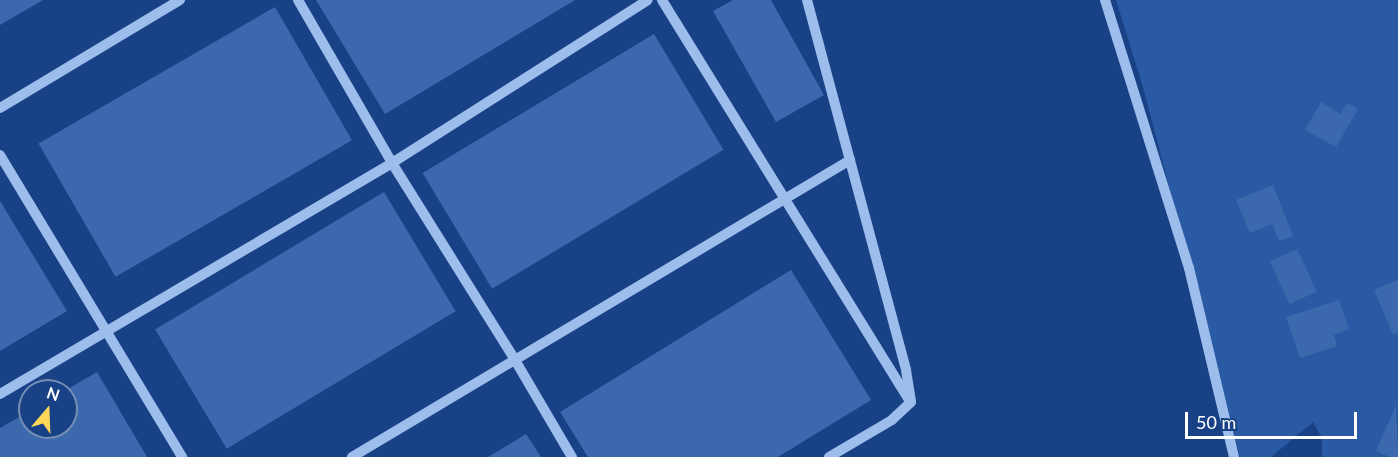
<!DOCTYPE html>
<html>
<head>
<meta charset="utf-8">
<style>
  body { margin:0 }
  #map { position:relative; width:1398px; height:457px; overflow:hidden; background:#184285; font-family:Lato,sans-serif }
  div>[style] { position:absolute }
  .green>* { inset:0; background:#2a5aa4 }
  .building>* { inset:0; background:#3c69ad; transform-origin:0 0 }
  .minor>* { height:10px; margin:-5px; padding:0 5px; transform-origin:5px; border-radius:5px; background:#9dbded }
  span { translate:-50% -50%; white-space:nowrap; text-align:center; line-height:1.15; -webkit-text-stroke:4.5px #184285; paint-order:stroke }
  .north { position:absolute; left:18px; top:379px; width:60px; height:60px; box-sizing:border-box; background:#184285; border:2px solid #748eb6; border-radius:50%; rotate:19deg; font-size:16px; font-weight:700; line-height:24px; text-align:center; color:#fff }
  .north::after { content:''; display:block; margin:auto; width:21px; height:27px; background:#ffd859; clip-path:polygon(50% 0,100% 100%,50% 72%,0 100%) }
  .scale { position:absolute; left:1185px; top:412px; width:172px; height:27px; box-sizing:border-box; border:3px solid #fff; border-top:0; padding-left:8px; font-size:18px; line-height:21px; white-space:nowrap; color:#fff; -webkit-text-stroke:4px #184285; paint-order:stroke }
</style>
</head>
<body>
<div id="map">
  <div class="green">
    <div style="clip-path:polygon(1116px 0,1398px 0,1398px 457px,1322px 457px,1322px 438px,1313px 422px,1271px 457px,1240px 457px,1143px 87px)"></div>
  </div>
  <div class="building">
    <div style="clip-path:polygon(0 0,43px 0,0 25px)"></div>
    <div style="clip-path:polygon(316px 0,575px 0,385px 114px)"></div>
    <div style="clip-path:polygon(733px 0,771px 0,824px 95px,776px 122px,713px 11px)"></div>
    <div style="left:275px;top:7px;width:154px;height:273px;rotate:60deg"></div>
    <div style="left:654px;top:34px;width:135px;height:270px;rotate:59deg"></div>
    <div style="clip-path:polygon(1321px 102px,1341px 114px,1347px 103px,1358px 109px,1336px 147px,1305px 130px)"></div>
    <div style="clip-path:polygon(1273px 185px,1293px 236px,1279px 241px,1272px 224px,1250px 233px,1236px 200px)"></div>
    <div style="left:384px;top:192px;width:139px;height:267px;rotate:59deg"></div>
    <div style="clip-path:polygon(0 201px,67px 311px,0 351px)"></div>
    <div style="left:1297px;top:249px;width:47px;height:30px;rotate:65deg"></div>
    <div style="clip-path:polygon(791px 270px,871px 400px,778px 457px,588px 457px,560px 412px)"></div>
    <div style="clip-path:polygon(1398px 280px,1398px 333px,1393px 335px,1374px 290px)"></div>
    <div style="clip-path:polygon(1339px 300px,1349px 329px,1334px 335px,1337px 346px,1300px 358px,1286px 317px)"></div>
    <div style="clip-path:polygon(97px 372px,147px 457px,0 457px,0 428px,30px 411px,30px 427px,66px 427px,66px 390px)"></div>
    <div style="clip-path:polygon(1396px 405px,1398px 457px,1390px 457px,1376px 451px)"></div>
    <div style="clip-path:polygon(526px 434px,541px 457px,488px 457px)"></div>
  </div>
  <div class="minor">
    <div style="left:298px;top:0;width:188px;rotate:60deg"></div>
    <div style="left:392px;top:163px;width:232px;rotate:58deg"></div>
    <div style="left:515px;top:360px;width:113px;rotate:59.6deg"></div>
    <div style="left:662px;top:0;width:468px;rotate:58.3deg"></div>
    <div style="left:807px;top:0;width:383px;rotate:75deg"></div>
    <div style="left:906px;top:370px;width:32px;rotate:81deg"></div>
    <div style="left:911px;top:402px;width:26px;rotate:137deg"></div>
    <div style="left:892px;top:420px;width:73px;rotate:149.6deg"></div>
    <div style="left:1105px;top:0;width:281px;rotate:72.6deg"></div>
    <div style="left:1189px;top:268px;width:194px;rotate:76.6deg"></div>
    <div style="left:0;top:108px;width:210px;rotate:-31deg"></div>
    <div style="left:0;top:155px;width:353px;rotate:58.9deg"></div>
    <div style="left:0;top:394px;width:455px;rotate:-30.5deg"></div>
    <div style="left:392px;top:163px;width:303px;rotate:-32.5deg"></div>
    <div style="left:352px;top:457px;width:580px;rotate:-30.81deg"></div>
  </div>
  <div class="north">N</div>
  <div class="scale">50 m</div>
</div>
</body>
</html>
